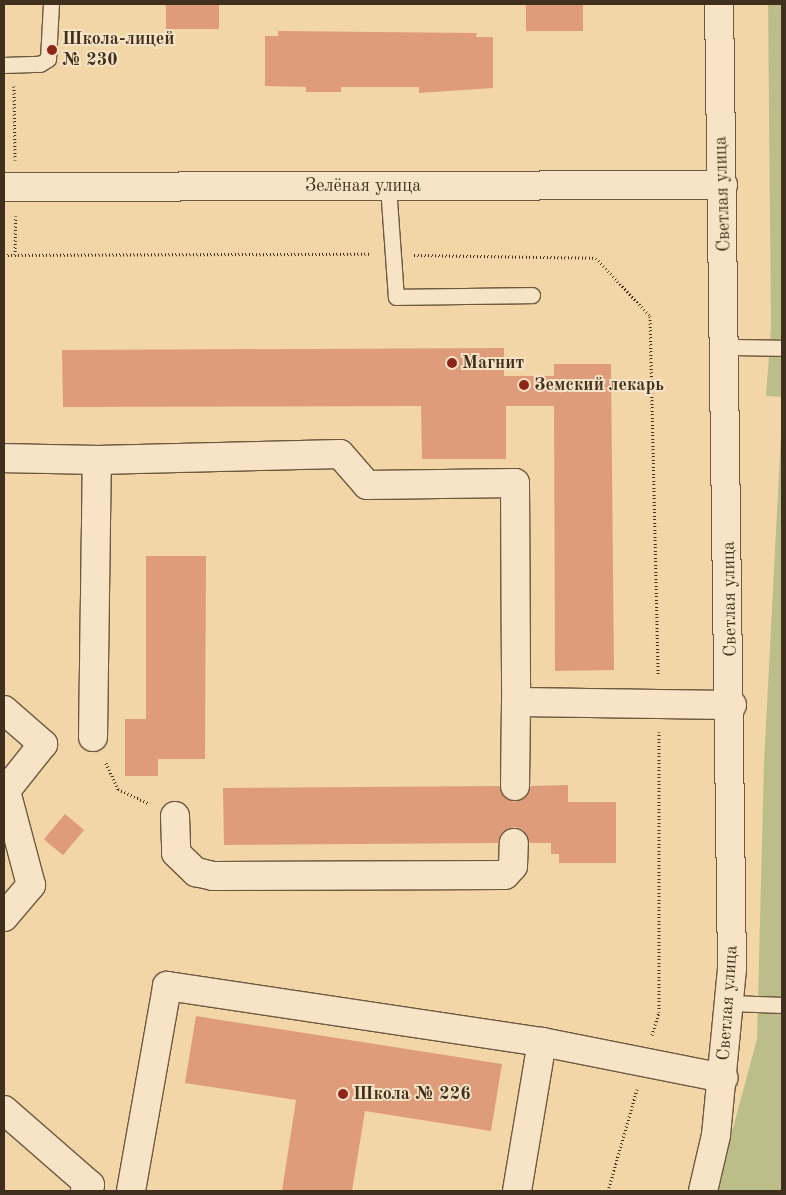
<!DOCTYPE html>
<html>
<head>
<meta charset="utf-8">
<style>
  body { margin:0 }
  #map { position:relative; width:786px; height:1195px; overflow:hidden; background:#f3d6a8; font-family:"Old Standard TT",serif }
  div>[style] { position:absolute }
  .green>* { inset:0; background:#bbbe88 }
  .building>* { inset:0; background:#de9c7b; transform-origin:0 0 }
  .path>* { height:3px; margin-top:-1.5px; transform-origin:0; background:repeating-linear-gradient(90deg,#402f1c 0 1px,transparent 0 3.5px) }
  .roads { filter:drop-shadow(1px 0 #6d593f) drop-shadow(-1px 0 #6d593f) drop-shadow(0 1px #6d593f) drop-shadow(0 -1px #6d593f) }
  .lane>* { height:15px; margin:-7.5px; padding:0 7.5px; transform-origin:7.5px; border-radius:7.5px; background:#f7e4c6 }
  .street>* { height:28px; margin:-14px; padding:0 14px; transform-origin:14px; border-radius:14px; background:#f7e4c6 }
  .secondary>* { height:28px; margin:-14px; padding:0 14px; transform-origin:14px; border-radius:14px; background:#f7e4c6 }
  .dots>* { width:14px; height:14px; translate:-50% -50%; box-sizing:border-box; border:2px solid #f7e4c6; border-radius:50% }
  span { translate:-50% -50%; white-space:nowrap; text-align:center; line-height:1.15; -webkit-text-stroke:4px #f7e4c6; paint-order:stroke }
  .poi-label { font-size:18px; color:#402f1c; font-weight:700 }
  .left { translate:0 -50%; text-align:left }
  .street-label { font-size:18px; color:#402f1c }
  .frame { position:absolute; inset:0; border:5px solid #402f1c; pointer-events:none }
</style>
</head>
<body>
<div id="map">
  <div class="green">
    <div style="clip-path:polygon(768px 4px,782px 4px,782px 397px,766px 396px,771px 328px)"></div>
    <div style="clip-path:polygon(782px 415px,782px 1191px,716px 1191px,757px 1039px,764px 763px)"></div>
  </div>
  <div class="building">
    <div style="left:166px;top:4px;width:53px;height:25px"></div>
    <div style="left:526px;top:4px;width:57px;height:27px"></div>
    <div style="clip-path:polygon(278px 31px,477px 33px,476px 37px,493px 37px,493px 88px,419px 93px,419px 87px,341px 87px,341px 92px,306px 92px,306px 87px,265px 86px,265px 36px,278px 36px)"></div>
    <div style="clip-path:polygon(504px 348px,504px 376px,554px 376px,554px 364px,611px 364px,614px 670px,555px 671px,554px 406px,506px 406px,506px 459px,422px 459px,421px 406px,63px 407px,62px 350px)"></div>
    <div style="clip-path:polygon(146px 556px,206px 556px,205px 759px,158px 759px,158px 776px,125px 776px,125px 719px,146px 719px)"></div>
    <div style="clip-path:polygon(568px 785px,568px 802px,616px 802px,616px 863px,559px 863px,559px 854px,551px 854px,551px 843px,530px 843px,523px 830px,515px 827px,501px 834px,498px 843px,224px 845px,223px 788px,499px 786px,507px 799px,515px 802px,528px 794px,531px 786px)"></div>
    <div style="left:65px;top:814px;width:25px;height:33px;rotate:40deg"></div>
    <div style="clip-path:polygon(196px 1016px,502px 1064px,491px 1131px,365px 1111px,352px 1191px,282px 1191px,296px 1100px,185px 1083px)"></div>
  </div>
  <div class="path">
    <div style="left:14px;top:86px;width:74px;rotate:89.2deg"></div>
    <div style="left:4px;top:255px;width:367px;rotate:-0.2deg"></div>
    <div style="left:15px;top:255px;width:39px;rotate:-89deg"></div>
    <div style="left:414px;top:255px;width:182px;rotate:0.9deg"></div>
    <div style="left:596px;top:258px;width:79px;rotate:47deg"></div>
    <div style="left:650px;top:316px;width:360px;rotate:88.7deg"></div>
    <div style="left:106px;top:763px;width:29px;rotate:65deg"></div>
    <div style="left:118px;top:789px;width:35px;rotate:25deg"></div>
    <div style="left:652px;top:1035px;width:24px;rotate:-73deg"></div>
    <div style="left:659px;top:1012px;width:280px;rotate:-90deg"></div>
    <div style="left:608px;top:1191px;width:106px;rotate:-74.1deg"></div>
  </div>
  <div class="roads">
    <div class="lane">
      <div style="left:4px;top:65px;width:36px;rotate:-2deg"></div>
      <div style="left:40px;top:64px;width:9px;rotate:-32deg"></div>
      <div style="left:48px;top:59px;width:55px;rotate:-86.9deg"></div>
      <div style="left:388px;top:186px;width:111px;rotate:85.9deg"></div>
      <div style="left:396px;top:297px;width:136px;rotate:-0.8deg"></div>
      <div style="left:727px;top:347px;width:55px;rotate:1deg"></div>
      <div style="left:731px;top:1003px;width:51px;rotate:2.2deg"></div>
    </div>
    <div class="street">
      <div style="left:4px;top:187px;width:719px;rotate:-0.16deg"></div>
      <div style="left:4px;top:458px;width:93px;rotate:1.2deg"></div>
      <div style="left:4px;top:710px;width:52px;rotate:41.1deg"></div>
      <div style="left:43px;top:744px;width:63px;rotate:128.5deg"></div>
      <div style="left:93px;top:737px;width:277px;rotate:-89.2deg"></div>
      <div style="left:97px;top:460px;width:243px;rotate:-1.4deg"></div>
      <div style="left:340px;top:454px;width:41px;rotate:48.9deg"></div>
      <div style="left:367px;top:485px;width:148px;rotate:-0.8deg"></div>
      <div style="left:515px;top:483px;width:219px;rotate:89.7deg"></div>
      <div style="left:516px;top:702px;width:216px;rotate:0.8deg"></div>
      <div style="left:515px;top:786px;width:84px;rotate:-89.3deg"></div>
      <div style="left:175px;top:816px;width:37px;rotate:88deg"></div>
      <div style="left:176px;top:853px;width:28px;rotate:44deg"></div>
      <div style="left:196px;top:872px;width:17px;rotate:13deg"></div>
      <div style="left:213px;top:876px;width:292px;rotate:-0.2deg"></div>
      <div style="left:505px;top:875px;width:12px;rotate:-48deg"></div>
      <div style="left:513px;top:866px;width:23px;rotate:-88deg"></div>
      <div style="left:4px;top:917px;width:42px;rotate:-49.8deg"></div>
      <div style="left:31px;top:885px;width:97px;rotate:-104.9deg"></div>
      <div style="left:4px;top:1110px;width:114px;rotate:41.1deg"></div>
      <div style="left:90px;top:1185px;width:8px;rotate:130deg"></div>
      <div style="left:131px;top:1191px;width:208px;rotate:-80deg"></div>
      <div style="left:167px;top:986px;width:379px;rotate:8.5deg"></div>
      <div style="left:542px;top:1042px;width:185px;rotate:11.2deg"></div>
      <div style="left:517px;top:1191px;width:151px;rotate:-80.5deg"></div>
    </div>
    <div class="secondary">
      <div style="left:703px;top:1191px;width:57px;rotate:-76.9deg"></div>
      <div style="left:716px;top:1135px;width:168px;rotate:-84.5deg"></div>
      <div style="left:732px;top:968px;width:964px;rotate:-90.77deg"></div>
    </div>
  </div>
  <div class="dots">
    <div style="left:52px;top:50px;background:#8f2418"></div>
    <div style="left:452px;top:363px;background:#8f2418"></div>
    <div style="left:524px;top:385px;background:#8f2418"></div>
    <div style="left:343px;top:1094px;background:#8f2418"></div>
  </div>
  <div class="poi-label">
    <span class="left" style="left:62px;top:50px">Школа-лицей<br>№ 230</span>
    <span class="left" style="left:462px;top:363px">Магнит</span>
    <span class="left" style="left:534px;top:385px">Земский лекарь</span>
    <span class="left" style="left:353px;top:1094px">Школа № 226</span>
  </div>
  <div class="street-label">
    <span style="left:363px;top:186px">Зелёная улица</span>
    <span style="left:723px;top:194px;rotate:-92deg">Светлая улица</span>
    <span style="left:730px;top:599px;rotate:-91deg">Светлая улица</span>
    <span style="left:728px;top:1003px;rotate:-86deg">Светлая улица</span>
  </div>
  <div class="frame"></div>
</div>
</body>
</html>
